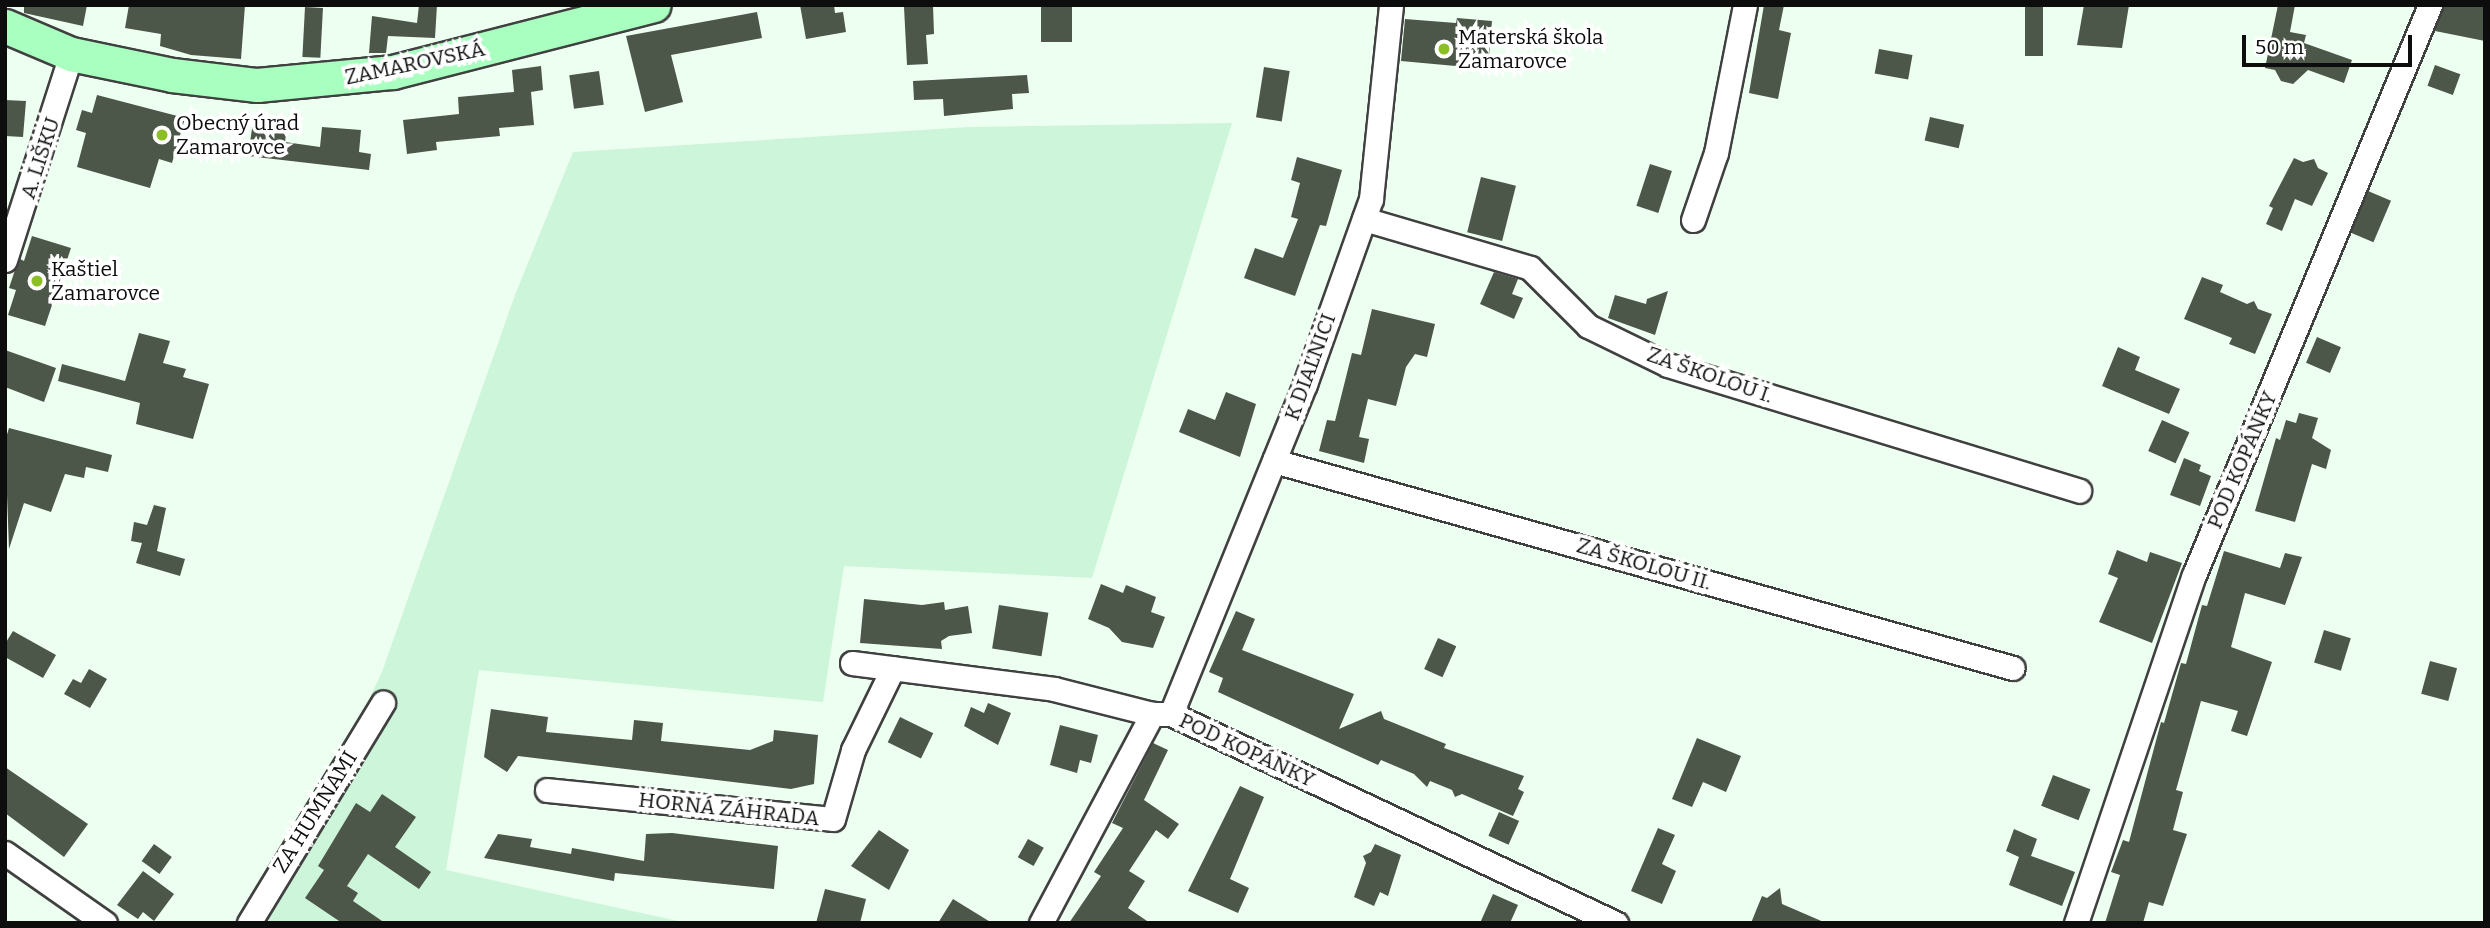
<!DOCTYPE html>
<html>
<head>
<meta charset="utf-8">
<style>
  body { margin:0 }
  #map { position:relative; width:2490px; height:928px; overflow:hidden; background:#edfff0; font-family:Bitter,serif }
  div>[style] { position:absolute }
  .farmland>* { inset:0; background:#cdf5d9 }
  .building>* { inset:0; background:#4c5649; transform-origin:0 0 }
  .roads { filter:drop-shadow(2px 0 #404040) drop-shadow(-2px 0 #404040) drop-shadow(0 2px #404040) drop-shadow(0 -2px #404040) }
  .minor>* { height:23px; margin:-11.5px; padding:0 11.5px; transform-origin:11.5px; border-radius:11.5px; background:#fff }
  .secondary>* { height:33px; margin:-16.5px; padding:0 16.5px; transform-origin:16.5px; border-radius:16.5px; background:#a8ffbf }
  .dots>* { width:19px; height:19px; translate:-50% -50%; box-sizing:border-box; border:4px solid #fff; border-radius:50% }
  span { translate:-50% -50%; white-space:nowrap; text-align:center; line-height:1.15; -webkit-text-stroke:7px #fff; paint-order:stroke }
  .poi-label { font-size:21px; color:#0d0d0d }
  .left { translate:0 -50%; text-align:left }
  .street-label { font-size:21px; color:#0d0d0d }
  .frame { position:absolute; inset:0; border:7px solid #0d0d0d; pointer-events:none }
  .scale { position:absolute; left:2242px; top:35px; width:170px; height:32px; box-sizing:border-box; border:4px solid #0d0d0d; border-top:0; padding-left:9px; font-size:21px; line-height:24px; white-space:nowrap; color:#0d0d0d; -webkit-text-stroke:5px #fff; paint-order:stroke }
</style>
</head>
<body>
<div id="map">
  <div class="farmland">
    <div style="clip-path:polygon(1232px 123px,1092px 578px,844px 566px,823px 702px,479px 670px,446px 870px,687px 923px,262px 923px,382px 672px,515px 295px,573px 152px,969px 127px)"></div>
  </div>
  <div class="building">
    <div style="clip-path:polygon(24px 5px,87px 5px,83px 26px,24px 13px)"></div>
    <div style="clip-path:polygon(129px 5px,245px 5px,241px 59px,191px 55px,160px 46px,161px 34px,125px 28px)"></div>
    <div style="clip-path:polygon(419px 5px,437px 5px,435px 38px,388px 36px,386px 53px,369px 53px,372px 16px,417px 23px)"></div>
    <div style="clip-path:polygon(800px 5px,834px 5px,835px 13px,843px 12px,846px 32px,806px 39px)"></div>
    <div style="clip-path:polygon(933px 5px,934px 34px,926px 35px,928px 64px,907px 65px,904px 7px)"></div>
    <div style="left:1041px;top:5px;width:31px;height:37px"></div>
    <div style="clip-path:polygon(1764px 5px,1784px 5px,1779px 30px,1791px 33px,1778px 99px,1749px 93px)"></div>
    <div style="left:2025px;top:5px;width:18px;height:51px"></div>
    <div style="clip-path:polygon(2084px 5px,2129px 5px,2122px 48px,2077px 45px)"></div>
    <div style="clip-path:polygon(2278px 5px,2295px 5px,2290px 32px,2306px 35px,2304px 43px,2352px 60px,2344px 83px,2308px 70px,2293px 84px,2281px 81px,2275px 70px,2265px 68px)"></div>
    <div style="clip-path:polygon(2444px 5px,2485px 5px,2485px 41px,2435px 31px)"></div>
    <div style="left:305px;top:7px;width:18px;height:50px;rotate:3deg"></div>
    <div style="clip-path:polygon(757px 12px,762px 38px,671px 55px,683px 102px,645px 112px,626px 36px)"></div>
    <div style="clip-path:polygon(1457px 18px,1492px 21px,1488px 69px,1401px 61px,1405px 19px,1456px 23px)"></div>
    <div style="left:1879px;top:49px;width:34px;height:25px;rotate:10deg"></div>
    <div style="left:2435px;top:65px;width:27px;height:22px;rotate:20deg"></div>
    <div style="clip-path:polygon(541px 66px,543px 90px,531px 92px,534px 125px,499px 128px,500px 136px,436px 142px,437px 150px,407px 154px,403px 120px,459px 114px,458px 97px,514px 92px,512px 70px)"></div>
    <div style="left:1264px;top:67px;width:26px;height:51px;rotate:9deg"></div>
    <div style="left:599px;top:71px;width:34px;height:30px;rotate:82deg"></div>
    <div style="clip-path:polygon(1027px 75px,1029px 93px,1012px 94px,1013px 109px,944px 116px,943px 99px,914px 100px,913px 81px)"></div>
    <div style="clip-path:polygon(97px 95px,185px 118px,172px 163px,159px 159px,150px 188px,77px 167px,86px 133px,76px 130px,82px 110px,92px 113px)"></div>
    <div style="clip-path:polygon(5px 100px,26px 101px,23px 137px,5px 136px)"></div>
    <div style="left:1930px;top:117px;width:35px;height:24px;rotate:13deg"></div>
    <div style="clip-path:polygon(253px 122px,287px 126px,285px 142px,320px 147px,322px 127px,361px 130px,359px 152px,371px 154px,369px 170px,248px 156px)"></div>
    <div style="clip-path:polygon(1297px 157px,1342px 170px,1326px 226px,1320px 225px,1295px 296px,1244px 278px,1255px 248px,1283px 258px,1298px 219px,1291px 217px,1300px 183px,1291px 180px)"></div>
    <div style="clip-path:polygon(2294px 158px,2303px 162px,2314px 159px,2318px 168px,2328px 173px,2312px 206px,2295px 199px,2282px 231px,2266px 224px,2273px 208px,2269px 206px)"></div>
    <div style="left:1650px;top:164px;width:23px;height:44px;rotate:18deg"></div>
    <div style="left:1481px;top:177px;width:36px;height:57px;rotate:14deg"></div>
    <div style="left:2368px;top:191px;width:25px;height:45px;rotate:23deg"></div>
    <div style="clip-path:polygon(32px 236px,71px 248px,45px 326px,8px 315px,16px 290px,9px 288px,15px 270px,20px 259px,24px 261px)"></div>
    <div style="clip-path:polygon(1494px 272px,1518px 279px,1512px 294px,1523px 298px,1514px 319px,1480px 304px)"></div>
    <div style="clip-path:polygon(2202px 277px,2223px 285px,2220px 292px,2247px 304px,2254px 301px,2258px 309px,2272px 314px,2255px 354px,2229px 344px,2232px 338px,2184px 319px)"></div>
    <div style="clip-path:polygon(1668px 291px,1655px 335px,1608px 318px,1615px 295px,1646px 304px,1647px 299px)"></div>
    <div style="clip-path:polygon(1372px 309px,1435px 324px,1427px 357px,1415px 354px,1406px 367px,1396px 406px,1368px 399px,1359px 437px,1369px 439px,1364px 463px,1319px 451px,1327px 420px,1335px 421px,1352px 353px,1361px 355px)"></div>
    <div style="clip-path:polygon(139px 333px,170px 341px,163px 363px,186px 369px,183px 377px,209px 384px,193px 439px,136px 424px,140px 403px,58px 381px,62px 364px,125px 381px)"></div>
    <div style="left:2317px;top:337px;width:26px;height:28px;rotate:23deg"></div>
    <div style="clip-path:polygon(2118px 347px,2140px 357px,2135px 370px,2180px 389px,2169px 414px,2102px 386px)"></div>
    <div style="clip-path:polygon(5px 350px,56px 368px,44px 402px,5px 387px)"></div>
    <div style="clip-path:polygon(1226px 392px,1256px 404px,1240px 457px,1179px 432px,1188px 409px,1215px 420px)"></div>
    <div style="clip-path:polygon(2299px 413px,2318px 418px,2312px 438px,2331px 450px,2326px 469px,2312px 464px,2295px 522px,2255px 511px,2276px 438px,2280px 440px,2286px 420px,2296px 423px)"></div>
    <div style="left:2162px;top:420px;width:30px;height:34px;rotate:24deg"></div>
    <div style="clip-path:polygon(9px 428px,112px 455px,108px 472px,86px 467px,84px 478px,65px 474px,51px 512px,24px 503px,9px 549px,5px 441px)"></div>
    <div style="clip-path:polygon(2184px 458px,2201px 465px,2199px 471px,2211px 476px,2200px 506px,2170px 495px)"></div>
    <div style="clip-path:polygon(154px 505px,166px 508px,157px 551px,185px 559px,180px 576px,136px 563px,142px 543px,131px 541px,134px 522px,147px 525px)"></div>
    <div style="clip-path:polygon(2117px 550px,2147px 562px,2150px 552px,2182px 563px,2152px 643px,2099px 622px,2118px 578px,2108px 574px)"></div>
    <div style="clip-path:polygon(2224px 551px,2280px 568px,2285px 553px,2302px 557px,2285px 605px,2245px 593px,2231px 647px,2272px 662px,2247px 736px,2231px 731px,2238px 711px,2201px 701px,2176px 790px,2183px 792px,2173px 830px,2187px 834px,2163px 906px,2149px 902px,2143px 923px,2105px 923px,2120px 875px,2111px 872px,2123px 840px,2129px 842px,2161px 722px,2164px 723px,2181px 663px,2186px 664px,2202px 605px,2207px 606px)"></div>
    <div style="clip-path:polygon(1101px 584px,1123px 593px,1126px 585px,1156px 597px,1151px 612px,1165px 617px,1153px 648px,1122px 642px,1109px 628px,1088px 619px)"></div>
    <div style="clip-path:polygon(864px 599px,922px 605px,944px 602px,945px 610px,968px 606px,972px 633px,949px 636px,941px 641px,942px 649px,860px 643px)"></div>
    <div style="left:999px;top:605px;width:50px;height:44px;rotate:9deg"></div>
    <div style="clip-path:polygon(1236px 611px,1255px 619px,1242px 650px,1354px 694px,1339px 729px,1381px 711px,1384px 719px,1446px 744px,1444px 748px,1524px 776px,1518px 789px,1524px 792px,1513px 816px,1462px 794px,1455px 797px,1452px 790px,1430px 781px,1427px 787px,1414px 774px,1381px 760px,1378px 765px,1218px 692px,1223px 678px,1209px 672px)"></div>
    <div style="left:2324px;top:630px;width:28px;height:34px;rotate:17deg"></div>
    <div style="clip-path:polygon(13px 631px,56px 655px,43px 678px,5px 657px,5px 644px)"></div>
    <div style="left:1438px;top:638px;width:20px;height:34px;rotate:24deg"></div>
    <div style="left:2430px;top:661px;width:28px;height:34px;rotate:15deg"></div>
    <div style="clip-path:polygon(89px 669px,107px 679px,90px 708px,64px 694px,73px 679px,81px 683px)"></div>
    <div style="clip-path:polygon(988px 703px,1011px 713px,998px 745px,964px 726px,971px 707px,984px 713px)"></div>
    <div style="clip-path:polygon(491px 709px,548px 717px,546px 732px,632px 740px,634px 720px,663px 723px,661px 741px,750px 750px,773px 741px,774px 730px,818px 735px,814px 784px,791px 789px,518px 756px,507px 772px,484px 757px)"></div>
    <div style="left:900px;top:717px;width:37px;height:28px;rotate:26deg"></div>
    <div style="clip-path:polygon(1060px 725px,1098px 735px,1091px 763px,1080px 760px,1077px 773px,1050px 765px)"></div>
    <div style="clip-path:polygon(1697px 738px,1741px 756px,1726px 792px,1703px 782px,1692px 807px,1672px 799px)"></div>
    <div style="clip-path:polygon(1153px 743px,1168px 750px,1144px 800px,1179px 824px,1168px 839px,1156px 830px,1129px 871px,1145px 881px,1128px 908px,1150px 923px,1069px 923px,1101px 876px,1094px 872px,1123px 828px,1112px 823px)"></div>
    <div style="clip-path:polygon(5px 767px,88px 824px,64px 857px,5px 813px)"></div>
    <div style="left:2053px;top:775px;width:40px;height:33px;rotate:21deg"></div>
    <div style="clip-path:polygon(1240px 786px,1264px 797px,1230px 879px,1249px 888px,1238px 913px,1188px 891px)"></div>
    <div style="clip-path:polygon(382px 794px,416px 817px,395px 847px,431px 872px,419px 889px,368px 854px,347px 886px,358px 893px,353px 901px,385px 923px,342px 923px,305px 898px,324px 870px,318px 866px,356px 803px,370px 812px)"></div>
    <div style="left:1499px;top:812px;width:22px;height:26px;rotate:24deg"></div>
    <div style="clip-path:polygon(1658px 828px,1675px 835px,1662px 864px,1676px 871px,1662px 904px,1631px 891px)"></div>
    <div style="clip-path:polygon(2014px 829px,2037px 839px,2031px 856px,2075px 872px,2062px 906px,2009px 885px,2019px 857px,2006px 851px)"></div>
    <div style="clip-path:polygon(879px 830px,909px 850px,889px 890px,851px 866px)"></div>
    <div style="clip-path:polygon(672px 833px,778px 846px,774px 889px,615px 873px,614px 881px,484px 858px,498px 834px,532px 839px,530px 847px,571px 854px,572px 848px,644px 861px,646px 834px)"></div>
    <div style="left:1028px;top:839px;width:18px;height:21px;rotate:29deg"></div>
    <div style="left:154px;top:844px;width:22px;height:21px;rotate:36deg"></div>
    <div style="clip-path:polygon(1375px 844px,1401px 855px,1388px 896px,1380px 892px,1374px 906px,1354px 897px,1366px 863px,1363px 856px,1371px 852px)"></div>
    <div style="clip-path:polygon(143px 871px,174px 894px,154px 921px,143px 912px,138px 919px,117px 905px)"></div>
    <div style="clip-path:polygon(1780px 888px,1782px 904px,1826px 923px,1751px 923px,1762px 896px,1767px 898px)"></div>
    <div style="clip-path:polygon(825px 889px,866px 899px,860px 923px,816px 923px)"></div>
    <div style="clip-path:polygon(1493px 894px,1518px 905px,1510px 923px,1480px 923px)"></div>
    <div style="clip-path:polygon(953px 899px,992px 923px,938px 923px)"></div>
  </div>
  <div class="roads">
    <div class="minor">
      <div style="left:1364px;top:219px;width:173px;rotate:16.4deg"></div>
      <div style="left:1530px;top:268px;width:82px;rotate:45deg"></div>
      <div style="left:1588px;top:326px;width:89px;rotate:26deg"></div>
      <div style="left:1668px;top:365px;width:430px;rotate:17deg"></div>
      <div style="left:1693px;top:220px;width:71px;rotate:-71.1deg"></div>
      <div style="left:1716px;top:153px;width:151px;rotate:-78.9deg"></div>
      <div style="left:5px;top:260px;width:216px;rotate:-72.2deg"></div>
      <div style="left:1274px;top:461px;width:767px;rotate:15.65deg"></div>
      <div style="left:852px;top:663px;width:204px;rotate:7.3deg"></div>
      <div style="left:1054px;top:689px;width:101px;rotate:14.3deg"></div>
      <div style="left:1152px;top:714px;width:19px"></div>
      <div style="left:1171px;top:714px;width:492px;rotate:25.2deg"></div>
      <div style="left:1171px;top:714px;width:356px;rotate:-67.9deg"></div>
      <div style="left:1305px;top:384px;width:196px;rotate:-70.4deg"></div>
      <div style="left:1371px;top:199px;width:195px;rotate:-84.1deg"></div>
      <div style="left:547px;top:790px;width:287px;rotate:5.8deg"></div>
      <div style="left:833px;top:819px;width:72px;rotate:-73.8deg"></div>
      <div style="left:853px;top:750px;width:91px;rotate:-64deg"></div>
      <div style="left:5px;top:853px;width:122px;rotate:35deg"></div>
      <div style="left:249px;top:923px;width:258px;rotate:-58.7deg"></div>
      <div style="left:1041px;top:923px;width:237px;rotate:-62deg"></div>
      <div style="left:2076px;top:923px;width:367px;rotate:-71.3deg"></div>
      <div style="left:2194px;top:575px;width:617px;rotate:-67.51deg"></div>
    </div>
    <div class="secondary">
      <div style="left:5px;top:26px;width:72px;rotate:23deg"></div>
      <div style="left:71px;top:54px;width:103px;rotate:11.7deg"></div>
      <div style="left:172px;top:75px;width:86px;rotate:6.7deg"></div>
      <div style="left:257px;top:85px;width:137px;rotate:-5.5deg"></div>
      <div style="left:393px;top:72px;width:269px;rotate:-14.4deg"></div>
    </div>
  </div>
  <div class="dots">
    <div style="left:1444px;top:49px;background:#8bbf23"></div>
    <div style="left:162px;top:135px;background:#8bbf23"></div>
    <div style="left:37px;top:281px;background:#8bbf23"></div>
  </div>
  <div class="poi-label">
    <span class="left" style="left:1458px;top:49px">Materská škola<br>Zamarovce</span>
    <span class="left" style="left:176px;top:135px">Obecný úrad<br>Zamarovce</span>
    <span class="left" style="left:51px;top:281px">Kaštiel<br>Zamarovce</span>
  </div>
  <div class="street-label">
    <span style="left:415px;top:63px;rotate:-12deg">ZAMAROVSKÁ</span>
    <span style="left:40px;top:158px;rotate:-72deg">A. LIŠKU</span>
    <span style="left:1310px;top:367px;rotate:-70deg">K DIAĽNICI</span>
    <span style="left:1710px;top:375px;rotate:19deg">ZA ŠKOLOU I.</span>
    <span style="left:2242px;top:460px;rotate:-67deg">POD KOPÁNKY</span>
    <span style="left:1644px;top:564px;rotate:16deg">ZA ŠKOLOU II.</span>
    <span style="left:1247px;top:750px;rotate:25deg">POD KOPÁNKY</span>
    <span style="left:729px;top:809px;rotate:6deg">HORNÁ ZÁHRADA</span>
    <span style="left:315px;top:812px;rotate:-58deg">ZA HUMNAMI</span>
  </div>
  <div class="frame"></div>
  <div class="scale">50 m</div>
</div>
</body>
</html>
